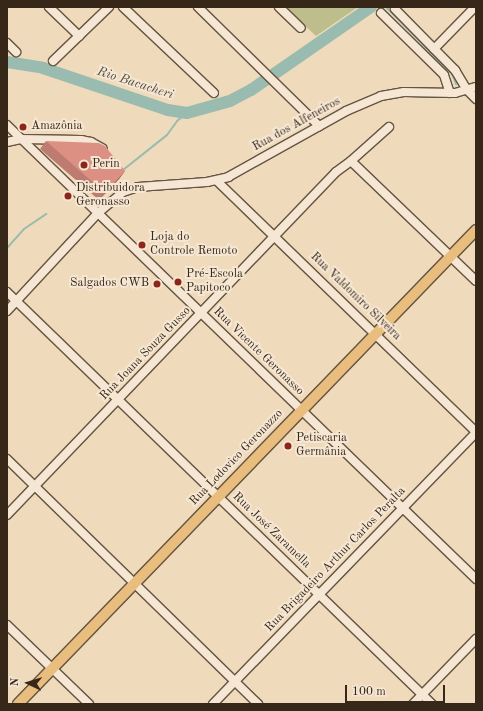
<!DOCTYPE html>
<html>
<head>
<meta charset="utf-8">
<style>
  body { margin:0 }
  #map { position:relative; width:483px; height:711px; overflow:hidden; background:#efdabc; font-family:"Old Standard TT",serif }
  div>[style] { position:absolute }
  .green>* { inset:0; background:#bebe8d }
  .stream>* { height:2px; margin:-1px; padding:0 1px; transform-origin:1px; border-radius:1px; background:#9abbaf }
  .river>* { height:12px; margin:-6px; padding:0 6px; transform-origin:6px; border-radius:6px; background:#9abbaf }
  .roads { filter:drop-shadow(1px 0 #655441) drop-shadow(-1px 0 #655441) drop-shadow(0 1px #655441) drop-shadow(0 -1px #655441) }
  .minor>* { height:8px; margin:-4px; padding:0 4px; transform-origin:4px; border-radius:4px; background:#f5e7d3 }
  .major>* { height:10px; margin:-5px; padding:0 5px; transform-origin:5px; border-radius:5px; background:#e8bd7e }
  .wall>* { inset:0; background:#bd7b71 }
  .shaded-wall>* { inset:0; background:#9a645c }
  .building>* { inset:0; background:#dc8f83 }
  .dots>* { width:11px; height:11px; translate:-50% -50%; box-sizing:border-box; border:2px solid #f5e7d3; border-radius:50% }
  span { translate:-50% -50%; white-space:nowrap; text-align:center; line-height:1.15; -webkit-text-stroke:4px #f5e7d3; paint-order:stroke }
  .street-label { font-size:12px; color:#372718 }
  .poi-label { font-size:12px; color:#372718 }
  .left { translate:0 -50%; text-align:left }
  .right { translate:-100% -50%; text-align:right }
  .water-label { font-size:13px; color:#504c3e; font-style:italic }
  .frame { position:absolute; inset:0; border:8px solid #372718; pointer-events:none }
  .north { position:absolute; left:8px; top:663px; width:40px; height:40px; -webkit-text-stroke:3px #f5e7d3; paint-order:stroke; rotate:274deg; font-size:11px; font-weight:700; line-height:16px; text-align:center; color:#372718 }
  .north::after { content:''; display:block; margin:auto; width:14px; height:18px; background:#372718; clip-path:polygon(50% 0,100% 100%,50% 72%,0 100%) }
  .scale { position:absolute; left:345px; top:685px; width:100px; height:18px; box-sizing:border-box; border:2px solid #372718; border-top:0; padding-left:5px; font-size:12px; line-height:14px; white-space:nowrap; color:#372718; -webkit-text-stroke:3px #f5e7d3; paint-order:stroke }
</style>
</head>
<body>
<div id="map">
  <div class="green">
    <div style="clip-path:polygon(285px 7px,358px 7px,316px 36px)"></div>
  </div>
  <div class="stream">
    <div style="left:386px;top:7px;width:94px;rotate:45.4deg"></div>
    <div style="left:452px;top:74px;width:11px;rotate:68deg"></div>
    <div style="left:123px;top:170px;width:56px;rotate:-38.5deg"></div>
    <div style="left:167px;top:135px;width:17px;rotate:-54deg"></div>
    <div style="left:177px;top:121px;width:13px;rotate:-39deg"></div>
    <div style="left:7px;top:248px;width:25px;rotate:-48deg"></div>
    <div style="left:24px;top:229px;width:27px;rotate:-34deg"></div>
  </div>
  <div class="river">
    <div style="left:7px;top:62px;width:36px;rotate:9deg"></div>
    <div style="left:43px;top:68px;width:132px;rotate:18.6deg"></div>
    <div style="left:168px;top:110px;width:19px;rotate:9deg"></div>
    <div style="left:187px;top:113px;width:45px;rotate:-15.6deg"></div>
    <div style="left:230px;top:101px;width:24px;rotate:-28deg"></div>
    <div style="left:251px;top:90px;width:146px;rotate:-34.7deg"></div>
  </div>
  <div class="roads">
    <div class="minor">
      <div style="left:49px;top:7px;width:42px;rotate:44deg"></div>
      <div style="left:123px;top:7px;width:125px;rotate:43.4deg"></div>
      <div style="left:198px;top:7px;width:170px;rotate:44.5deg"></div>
      <div style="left:279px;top:7px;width:30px;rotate:44deg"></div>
      <div style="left:395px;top:9px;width:86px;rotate:45.5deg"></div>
      <div style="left:455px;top:70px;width:23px;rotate:59deg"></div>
      <div style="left:467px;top:90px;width:13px;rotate:45deg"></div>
      <div style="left:381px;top:13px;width:88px;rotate:44.5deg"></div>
      <div style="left:444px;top:75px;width:19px;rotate:72deg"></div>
      <div style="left:7px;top:43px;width:13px;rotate:45deg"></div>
      <div style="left:434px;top:49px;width:59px;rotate:-45.7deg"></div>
      <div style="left:53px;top:61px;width:78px;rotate:-44deg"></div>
      <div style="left:7px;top:125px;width:653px;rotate:44.07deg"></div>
      <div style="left:7px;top:142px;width:14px;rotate:-12deg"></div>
      <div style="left:21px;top:139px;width:60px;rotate:1deg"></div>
      <div style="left:81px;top:140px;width:10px;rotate:11deg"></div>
      <div style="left:91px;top:142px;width:13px;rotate:29deg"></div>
      <div style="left:351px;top:161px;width:173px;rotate:43.8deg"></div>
      <div style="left:217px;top:181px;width:361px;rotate:44.1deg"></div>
      <div style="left:7px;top:292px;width:592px;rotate:44.11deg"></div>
      <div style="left:7px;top:311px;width:134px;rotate:-47.1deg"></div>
      <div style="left:98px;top:213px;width:33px;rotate:-40deg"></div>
      <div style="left:123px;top:192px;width:16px;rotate:-18deg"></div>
      <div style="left:138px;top:187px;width:69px;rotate:-4.1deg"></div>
      <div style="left:207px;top:182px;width:22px;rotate:-13deg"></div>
      <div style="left:228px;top:177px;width:135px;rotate:-29.2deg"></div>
      <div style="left:346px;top:111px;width:38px;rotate:-23deg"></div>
      <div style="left:381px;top:96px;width:23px;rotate:-10deg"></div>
      <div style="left:404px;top:92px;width:51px;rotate:1.1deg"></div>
      <div style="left:455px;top:93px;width:22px;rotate:-16deg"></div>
      <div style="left:7px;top:459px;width:351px;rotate:44.3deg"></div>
      <div style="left:7px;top:515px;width:475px;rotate:-46.2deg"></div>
      <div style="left:336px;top:172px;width:19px;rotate:-36deg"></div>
      <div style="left:351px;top:161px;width:51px;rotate:-41.8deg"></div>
      <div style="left:7px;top:625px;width:114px;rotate:43.9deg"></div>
      <div style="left:213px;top:704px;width:378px;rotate:-45.9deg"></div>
      <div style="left:413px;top:704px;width:91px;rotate:-45.9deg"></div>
    </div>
    <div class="major">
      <div style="left:18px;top:704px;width:659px;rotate:-45.98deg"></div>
    </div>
  </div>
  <div class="wall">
    <div style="clip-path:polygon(46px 141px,125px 171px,119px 179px,99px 200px,40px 149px)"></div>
  </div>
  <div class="shaded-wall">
    <div style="clip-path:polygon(125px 171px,119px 179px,99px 200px,105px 193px)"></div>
  </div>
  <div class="building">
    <div style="clip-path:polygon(46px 141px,99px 143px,105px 146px,125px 171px,105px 193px)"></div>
  </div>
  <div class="dots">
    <div style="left:23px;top:127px;background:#8f2418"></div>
    <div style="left:84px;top:165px;background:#8f2418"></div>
    <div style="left:68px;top:196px;background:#8f2418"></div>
    <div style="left:142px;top:245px;background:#8f2418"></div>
    <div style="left:178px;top:282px;background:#8f2418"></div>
    <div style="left:157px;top:284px;background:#8f2418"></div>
    <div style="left:288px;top:446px;background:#8f2418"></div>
  </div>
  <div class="street-label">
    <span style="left:297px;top:125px;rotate:-29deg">Rua dos Alfeneiros</span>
    <span style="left:355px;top:297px;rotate:44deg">Rua Valdomiro Silveira</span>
    <span style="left:258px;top:352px;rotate:44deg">Rua Vicente Geronasso</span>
    <span style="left:146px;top:354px;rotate:-46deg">Rua Joana Souza Gusso</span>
    <span style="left:237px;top:458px;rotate:-46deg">Rua Lodovico Geronazzo</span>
    <span style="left:271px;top:531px;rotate:44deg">Rua José Zaramella</span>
    <span style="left:336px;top:560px;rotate:-46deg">Rua Brigadeiro Arthur Carlos Peralta</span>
  </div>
  <div class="poi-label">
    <span class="left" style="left:31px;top:127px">Amazônia</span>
    <span class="left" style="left:92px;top:165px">Perin</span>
    <span class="left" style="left:76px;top:196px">Distribuidora<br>Geronasso</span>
    <span class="left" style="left:150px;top:245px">Loja do<br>Controle Remoto</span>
    <span class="left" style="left:186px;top:282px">Pré-Escola<br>Papitoco</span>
    <span class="right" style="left:149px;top:284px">Salgados CWB</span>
    <span class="left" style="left:296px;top:446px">Petiscaria<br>Germânia</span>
  </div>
  <div class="water-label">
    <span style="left:135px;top:84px;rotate:18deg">Rio Bacacheri</span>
  </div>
  <div class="frame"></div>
  <div class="north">N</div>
  <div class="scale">100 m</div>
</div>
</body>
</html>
